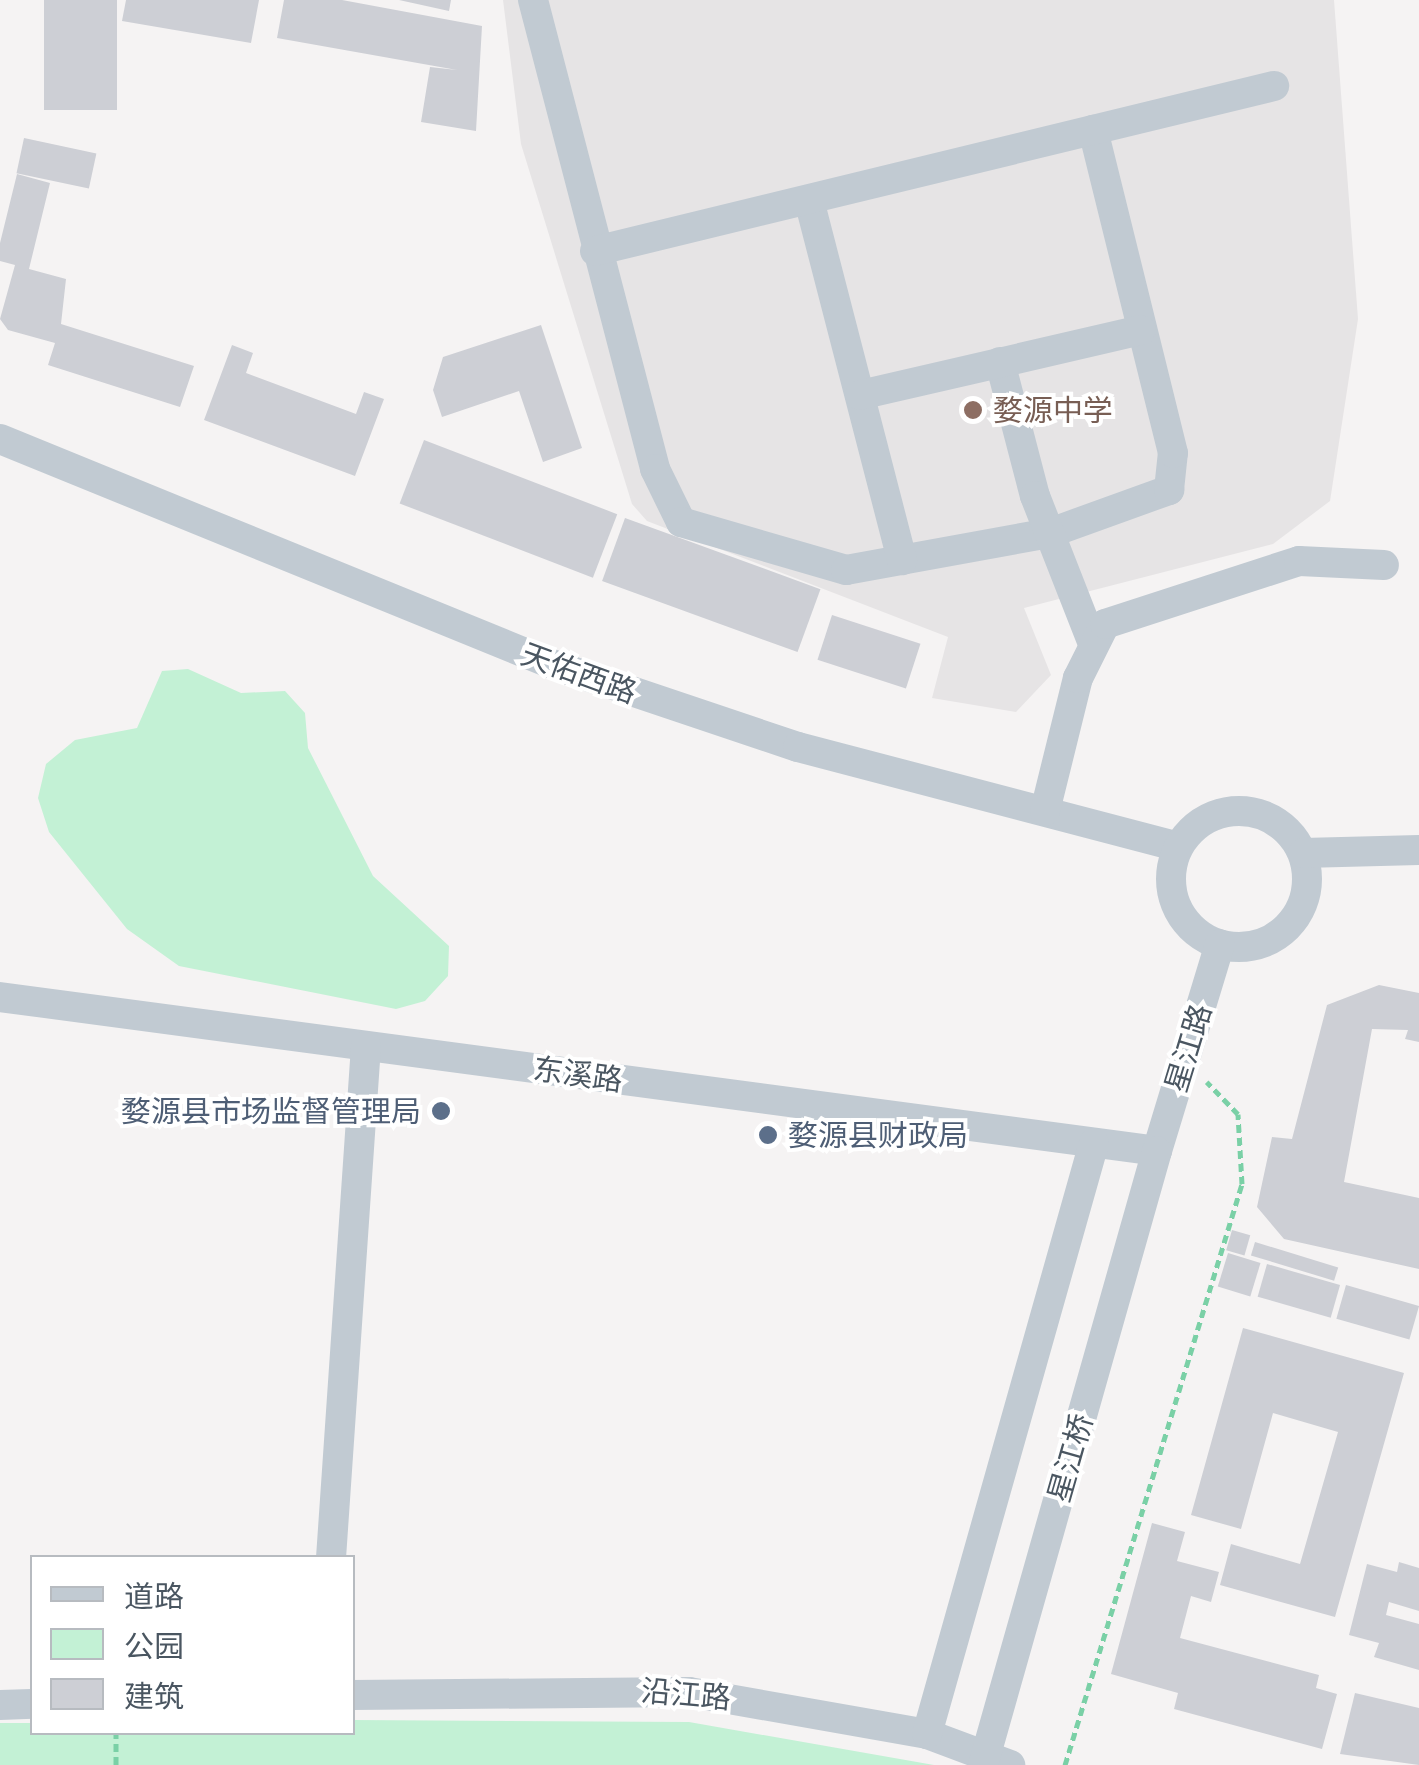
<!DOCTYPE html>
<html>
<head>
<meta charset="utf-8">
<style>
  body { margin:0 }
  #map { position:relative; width:1419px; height:1765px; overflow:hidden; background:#f5f3f3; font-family:"Noto Sans","Noto Sans SC",sans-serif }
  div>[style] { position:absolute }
  .education>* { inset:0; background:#e6e4e5 }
  .green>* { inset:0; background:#c3f1d5 }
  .building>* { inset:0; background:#cdcfd5; transform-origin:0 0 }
  .path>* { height:5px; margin-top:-2.5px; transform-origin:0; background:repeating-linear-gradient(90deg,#7ad0a6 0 8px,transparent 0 13px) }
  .minor>* { height:30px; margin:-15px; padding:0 15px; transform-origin:15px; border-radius:15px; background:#c1cad2 }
  .minor>.ring { margin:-15px; padding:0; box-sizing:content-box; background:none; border:30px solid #c1cad2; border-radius:50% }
  .minor-bridge>* { height:30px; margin:-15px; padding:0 15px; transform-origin:15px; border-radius:15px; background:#c1cad2 }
  .dots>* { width:28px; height:28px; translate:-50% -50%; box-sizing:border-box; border:5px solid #fff; border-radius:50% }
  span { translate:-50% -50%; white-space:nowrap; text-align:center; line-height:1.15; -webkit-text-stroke:8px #fff; paint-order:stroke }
  .education-label { font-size:30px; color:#785e54 }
  .left { translate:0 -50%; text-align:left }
  .street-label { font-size:30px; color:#4a5661 }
  .service-label { font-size:30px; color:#4e5e75 }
  .right { translate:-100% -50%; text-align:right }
  .legend { position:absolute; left:30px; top:1555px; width:325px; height:180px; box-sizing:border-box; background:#fff; border:2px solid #b7bbc0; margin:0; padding:12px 18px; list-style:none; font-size:30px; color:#4a5661 }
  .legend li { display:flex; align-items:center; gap:20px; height:50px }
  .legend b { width:50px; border:2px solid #b7bbc0 }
</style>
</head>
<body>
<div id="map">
  <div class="education">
    <div style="clip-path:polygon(503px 0,1334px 0,1358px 319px,1330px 501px,1273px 544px,1024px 608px,1051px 675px,1016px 712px,932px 698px,948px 637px,647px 521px,632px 504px,521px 144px)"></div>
  </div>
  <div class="green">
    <div style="clip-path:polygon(188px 669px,241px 693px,285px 691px,305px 713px,308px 748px,373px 876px,449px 946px,448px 976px,425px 1001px,396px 1009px,179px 966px,127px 929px,49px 832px,38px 798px,46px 764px,75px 740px,137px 728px,162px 671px)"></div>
    <div style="clip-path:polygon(353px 1720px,689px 1722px,934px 1765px,0 1765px,0 1723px,32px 1723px,32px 1732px,352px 1732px)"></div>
  </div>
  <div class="building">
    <div style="left:44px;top:0;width:73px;height:110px"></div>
    <div style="clip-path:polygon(126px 0,259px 0,251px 43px,122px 21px)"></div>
    <div style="clip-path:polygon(284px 0,342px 0,482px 26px,476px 131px,421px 122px,430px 67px,457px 70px,277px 38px)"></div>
    <div style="clip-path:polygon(399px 0,451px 0,449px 11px)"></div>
    <div style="left:24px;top:138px;width:74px;height:36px;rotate:12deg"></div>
    <div style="clip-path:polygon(17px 174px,50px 183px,29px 269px,66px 279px,61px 324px,194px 366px,180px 407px,48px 365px,55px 343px,8px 330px,0 319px,15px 265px,0 261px,0 243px)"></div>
    <div style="clip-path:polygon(541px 325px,582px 448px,543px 462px,519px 391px,442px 417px,433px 390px,443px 357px)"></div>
    <div style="clip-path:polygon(232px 345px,253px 353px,246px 373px,356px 414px,364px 392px,384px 399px,355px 476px,204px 420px)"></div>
    <div style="left:424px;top:440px;width:207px;height:68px;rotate:21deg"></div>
    <div style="left:625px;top:518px;width:208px;height:67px;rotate:20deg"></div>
    <div style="left:832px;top:615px;width:93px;height:47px;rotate:18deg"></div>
    <div style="clip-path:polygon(1379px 985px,1419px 993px,1419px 1042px,1405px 1039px,1408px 1030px,1372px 1029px,1344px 1182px,1419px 1198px,1419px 1269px,1284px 1239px,1257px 1207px,1272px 1137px,1292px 1139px,1327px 1005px)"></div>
    <div style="left:1232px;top:1230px;width:19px;height:21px;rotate:16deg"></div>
    <div style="left:1255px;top:1242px;width:87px;height:14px;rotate:17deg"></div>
    <div style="left:1228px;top:1253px;width:34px;height:35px;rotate:17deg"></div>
    <div style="left:1267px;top:1264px;width:76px;height:34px;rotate:16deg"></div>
    <div style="left:1346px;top:1285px;width:76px;height:35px;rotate:16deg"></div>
    <div style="clip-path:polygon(1243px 1328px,1404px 1373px,1335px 1617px,1220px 1585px,1231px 1544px,1300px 1564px,1338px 1432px,1273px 1413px,1241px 1529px,1191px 1515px)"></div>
    <div style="clip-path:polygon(1152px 1523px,1185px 1532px,1177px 1561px,1219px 1572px,1211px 1602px,1191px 1596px,1180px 1638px,1319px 1675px,1316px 1688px,1337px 1694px,1322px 1749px,1174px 1709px,1178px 1693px,1111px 1674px)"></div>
    <div style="clip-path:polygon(1399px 1562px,1419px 1568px,1419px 1611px,1389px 1602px,1386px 1615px,1419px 1624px,1419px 1670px,1374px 1657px,1379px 1643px,1349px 1635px,1367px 1564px,1397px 1572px)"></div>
    <div style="clip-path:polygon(1355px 1693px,1419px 1708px,1419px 1765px,1340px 1754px)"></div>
  </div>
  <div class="path">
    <div style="left:116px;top:1765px;width:33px;rotate:-90deg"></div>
    <div style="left:1065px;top:1765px;width:607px;rotate:-73.06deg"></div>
    <div style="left:1242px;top:1184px;width:70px;rotate:-93.3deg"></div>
    <div style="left:1238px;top:1114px;width:45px;rotate:-134.1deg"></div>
  </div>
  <div class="minor">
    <div style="left:533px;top:0;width:485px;rotate:75.4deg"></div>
    <div style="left:655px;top:469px;width:59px;rotate:63.9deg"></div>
    <div style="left:681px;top:522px;width:172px;rotate:16.2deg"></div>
    <div style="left:846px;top:570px;width:207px;rotate:-10.3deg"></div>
    <div style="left:1050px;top:533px;width:127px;rotate:-19.9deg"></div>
    <div style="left:1169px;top:490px;width:37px;rotate:-84deg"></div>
    <div style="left:1173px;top:453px;width:333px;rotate:-103.9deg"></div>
    <div style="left:809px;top:200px;width:372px;rotate:75.5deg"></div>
    <div style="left:595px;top:251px;width:699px;rotate:-13.66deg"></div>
    <div style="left:1000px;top:362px;width:138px;rotate:75.4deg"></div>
    <div style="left:1035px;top:496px;width:154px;rotate:68.6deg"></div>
    <div style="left:860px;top:395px;width:288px;rotate:-13deg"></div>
    <div style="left:0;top:439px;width:601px;rotate:22.17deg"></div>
    <div style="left:557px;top:666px;width:254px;rotate:18.6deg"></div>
    <div style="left:798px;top:747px;width:393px;rotate:14.7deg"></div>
    <div class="ring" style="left:1171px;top:811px;width:106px;height:106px"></div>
    <div style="left:1045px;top:811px;width:137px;rotate:-76.1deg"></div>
    <div style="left:1078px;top:678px;width:60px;rotate:-63.4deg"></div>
    <div style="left:1105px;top:624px;width:204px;rotate:-18deg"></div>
    <div style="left:1299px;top:561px;width:85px;rotate:2.7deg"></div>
    <div style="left:1303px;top:853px;width:116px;rotate:-1.5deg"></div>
    <div style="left:0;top:997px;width:1167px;rotate:7.58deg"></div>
    <div style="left:1157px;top:1151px;width:216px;rotate:-73.1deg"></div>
    <div style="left:331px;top:1558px;width:513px;rotate:-86.09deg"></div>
    <div style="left:352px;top:1695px;width:337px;rotate:-0.5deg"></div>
    <div style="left:689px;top:1692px;width:242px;rotate:10deg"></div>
    <div style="left:927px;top:1734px;width:89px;rotate:20.5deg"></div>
    <div style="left:0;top:1705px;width:32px;rotate:-2deg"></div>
    <div style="left:927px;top:1734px;width:614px;rotate:-74.22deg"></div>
  </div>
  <div class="minor-bridge">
    <div style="left:983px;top:1765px;width:638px;rotate:-74.18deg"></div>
  </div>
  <div class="dots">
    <div style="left:973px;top:410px;background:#8d6e63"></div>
    <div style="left:441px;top:1111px;background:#5c6f8a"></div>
    <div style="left:768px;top:1135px;background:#5c6f8a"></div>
  </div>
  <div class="education-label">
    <span class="left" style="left:993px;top:410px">婺源中学</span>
  </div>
  <div class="street-label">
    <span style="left:579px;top:673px;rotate:20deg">天佑西路</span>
    <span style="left:1188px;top:1048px;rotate:-73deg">星江路</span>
    <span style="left:578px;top:1074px;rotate:8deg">东溪路</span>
    <span style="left:1070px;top:1458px;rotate:-74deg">星江桥</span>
    <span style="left:686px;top:1694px;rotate:5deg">沿江路</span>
  </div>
  <div class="service-label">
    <span class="right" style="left:421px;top:1111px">婺源县市场监督管理局</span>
    <span class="left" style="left:788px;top:1135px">婺源县财政局</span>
  </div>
  <ul class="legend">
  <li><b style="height:12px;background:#c1cad2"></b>道路</li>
  <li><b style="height:28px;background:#c3f1d5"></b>公园</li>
  <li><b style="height:28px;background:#cdcfd5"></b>建筑</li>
  </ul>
</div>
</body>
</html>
